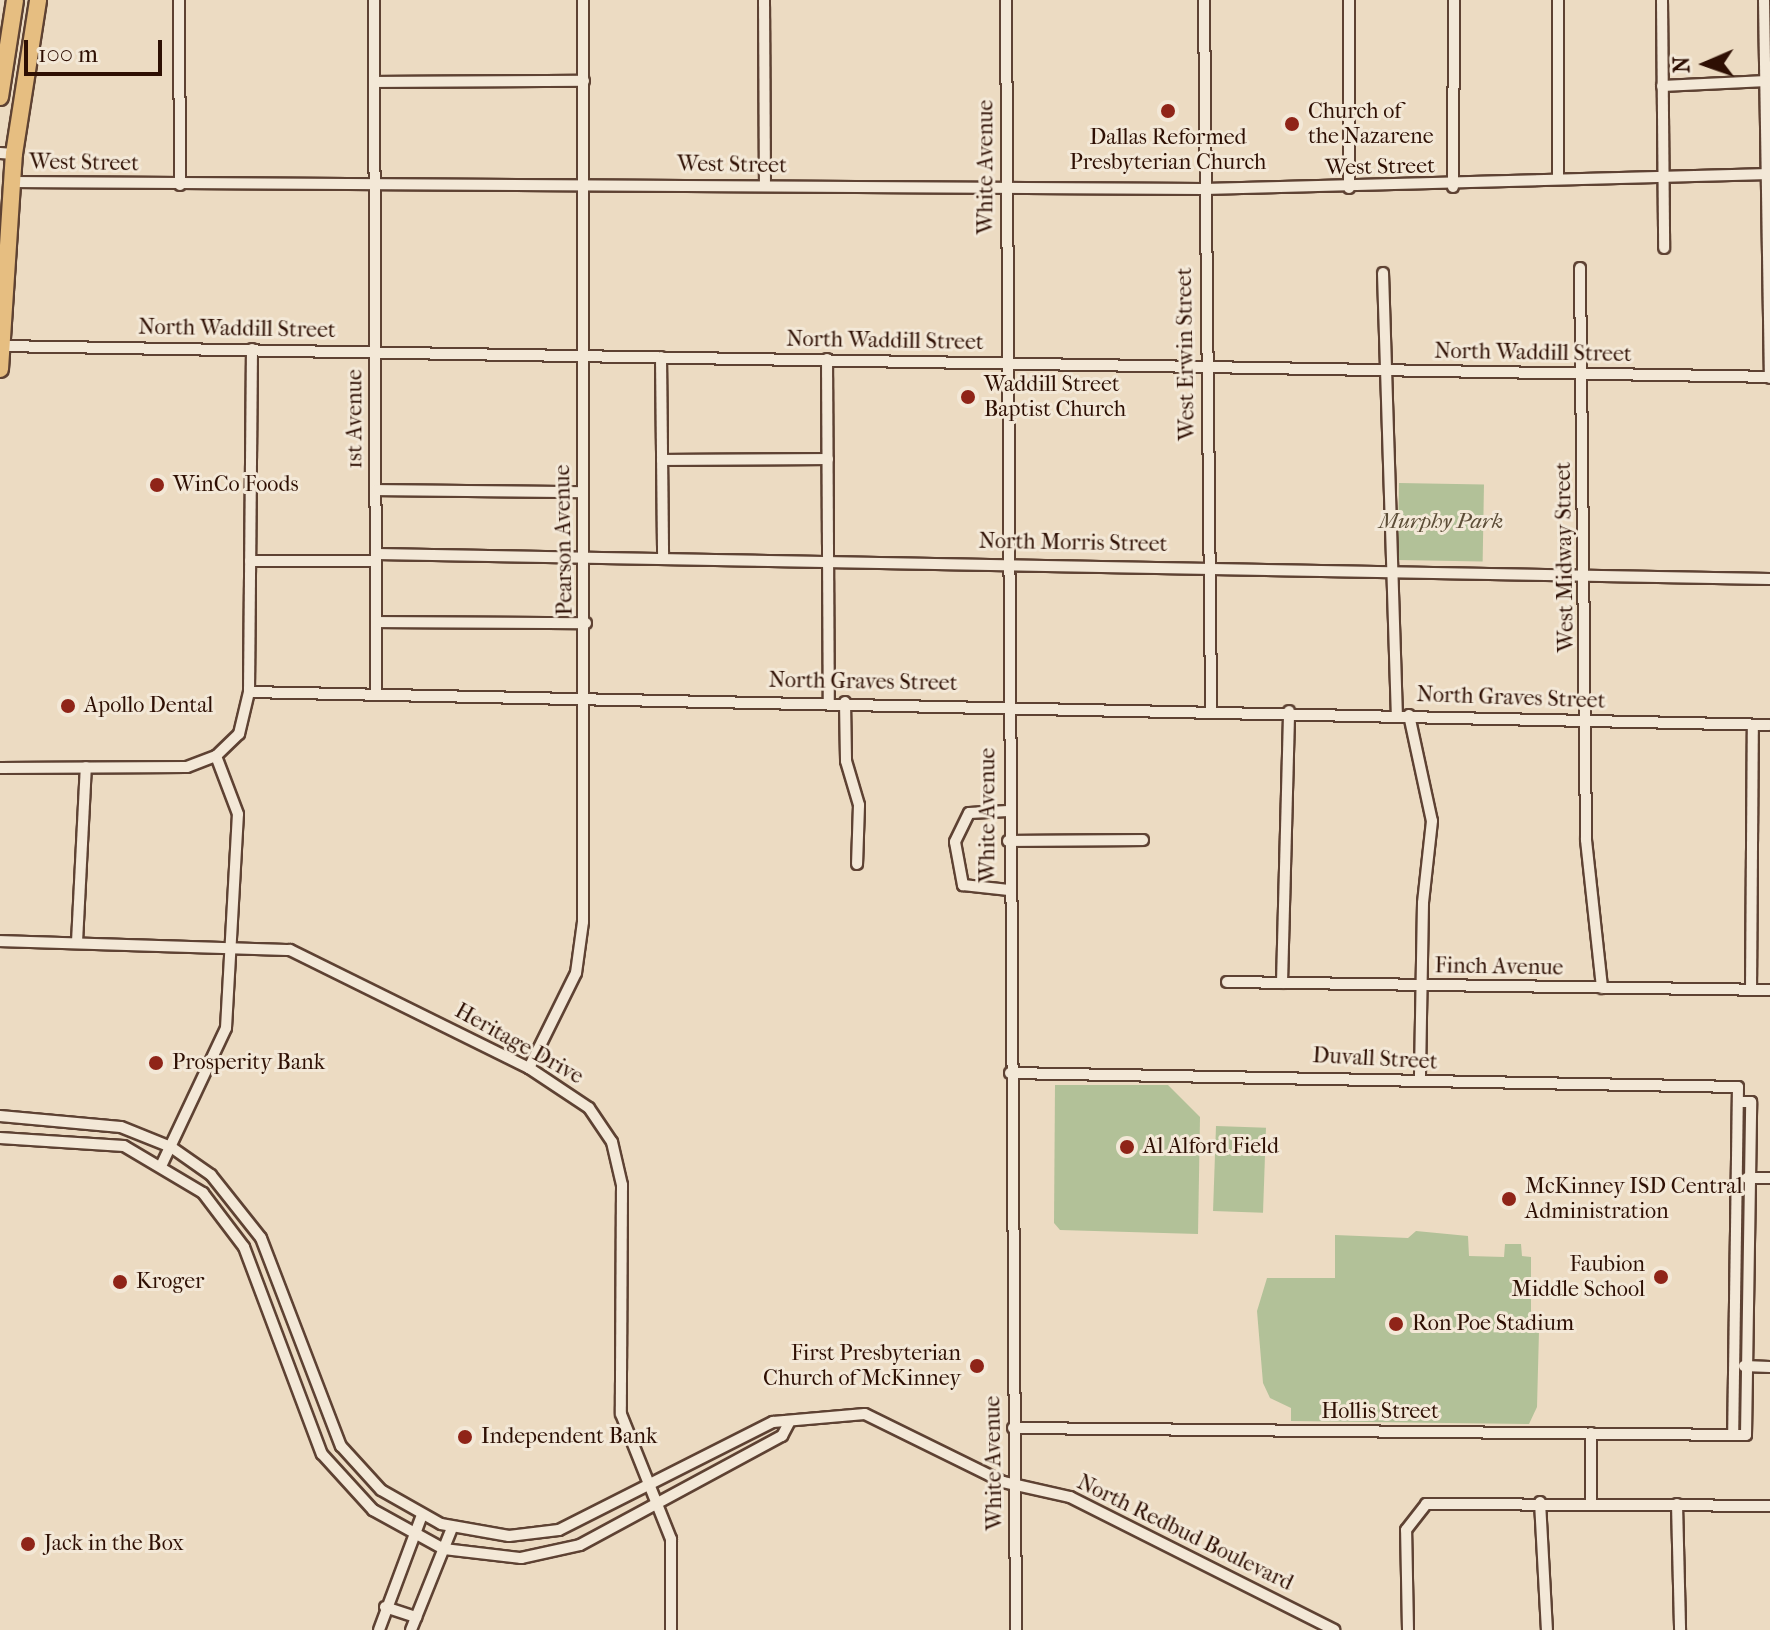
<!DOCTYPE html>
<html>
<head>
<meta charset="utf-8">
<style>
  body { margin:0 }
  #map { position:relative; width:1770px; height:1630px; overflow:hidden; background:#ecdbc2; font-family:"IM FELL French Canon",serif }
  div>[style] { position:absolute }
  .green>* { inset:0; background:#b2c198; transform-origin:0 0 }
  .roads { filter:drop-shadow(2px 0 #5e4233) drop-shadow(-2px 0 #5e4233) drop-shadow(0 2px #5e4233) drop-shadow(0 -2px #5e4233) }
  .minor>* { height:10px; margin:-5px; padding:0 5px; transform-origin:5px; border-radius:5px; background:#f3e8d7 }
  .highway>* { height:16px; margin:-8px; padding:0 8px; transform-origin:8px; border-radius:8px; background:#e6be81 }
  .dots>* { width:22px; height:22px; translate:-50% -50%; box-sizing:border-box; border:4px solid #f3e8d7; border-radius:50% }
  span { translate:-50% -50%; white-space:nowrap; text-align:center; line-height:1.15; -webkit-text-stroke:6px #f3e8d7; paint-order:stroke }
  .poi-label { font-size:22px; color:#2e0f03 }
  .left { translate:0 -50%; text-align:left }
  .right { translate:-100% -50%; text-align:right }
  .street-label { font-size:22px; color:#2e0f03 }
  .park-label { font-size:22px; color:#5c4d37; font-style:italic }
  .north { position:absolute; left:1666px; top:24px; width:80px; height:80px; -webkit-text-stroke:6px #f3e8d7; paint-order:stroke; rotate:268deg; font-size:22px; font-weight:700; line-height:32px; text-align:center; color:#2e0f03 }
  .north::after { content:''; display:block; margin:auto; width:28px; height:36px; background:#2e0f03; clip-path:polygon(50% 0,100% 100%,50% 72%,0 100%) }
  .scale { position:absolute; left:24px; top:40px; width:138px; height:36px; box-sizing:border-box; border:4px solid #2e0f03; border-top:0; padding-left:10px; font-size:24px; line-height:28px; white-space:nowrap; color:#2e0f03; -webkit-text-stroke:6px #f3e8d7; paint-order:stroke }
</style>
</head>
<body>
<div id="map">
  <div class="green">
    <div style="left:1399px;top:483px;width:85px;height:77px;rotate:1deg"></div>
    <div style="clip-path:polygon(1055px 1085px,1168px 1085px,1200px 1117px,1198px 1234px,1060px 1230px,1054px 1223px)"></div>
    <div style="left:1216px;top:1126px;width:50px;height:85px;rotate:2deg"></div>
    <div style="clip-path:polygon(1416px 1231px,1468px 1236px,1469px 1256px,1504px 1257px,1505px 1244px,1521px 1244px,1522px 1256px,1531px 1257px,1531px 1316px,1539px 1331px,1537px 1407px,1529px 1424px,1291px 1421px,1291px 1408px,1270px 1398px,1263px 1383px,1257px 1311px,1267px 1278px,1335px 1278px,1335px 1235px,1408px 1238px)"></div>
  </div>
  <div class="roads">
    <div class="minor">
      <div style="left:179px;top:0;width:185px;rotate:89.7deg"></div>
      <div style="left:374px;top:0;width:694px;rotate:89.83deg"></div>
      <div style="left:764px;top:0;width:185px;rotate:89.7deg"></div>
      <div style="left:1006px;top:0;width:1630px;rotate:89.65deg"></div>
      <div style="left:1204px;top:0;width:708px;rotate:89.43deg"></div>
      <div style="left:1349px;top:0;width:188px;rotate:90deg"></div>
      <div style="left:1662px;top:0;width:248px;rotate:89.5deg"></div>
      <div style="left:1764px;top:0;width:378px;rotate:89.1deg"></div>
      <div style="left:374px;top:82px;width:210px;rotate:-0.3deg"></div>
      <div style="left:1662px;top:86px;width:105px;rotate:-2.7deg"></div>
      <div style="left:0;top:153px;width:14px;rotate:4deg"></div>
      <div style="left:1558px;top:178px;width:178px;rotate:-90deg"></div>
      <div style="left:11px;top:182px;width:1193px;rotate:0.34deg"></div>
      <div style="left:1204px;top:189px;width:566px;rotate:-1.52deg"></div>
      <div style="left:1453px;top:187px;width:187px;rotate:-89.7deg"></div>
      <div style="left:1580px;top:268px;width:572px;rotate:89.4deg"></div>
      <div style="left:1586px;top:840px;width:149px;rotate:83.8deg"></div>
      <div style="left:1383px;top:273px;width:442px;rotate:88.2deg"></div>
      <div style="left:0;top:346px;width:1770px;rotate:1deg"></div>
      <div style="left:661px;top:357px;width:201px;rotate:89.4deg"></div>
      <div style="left:827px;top:359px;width:343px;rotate:89.7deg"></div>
      <div style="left:662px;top:460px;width:166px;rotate:-0.3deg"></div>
      <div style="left:376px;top:490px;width:206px;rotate:0.6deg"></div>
      <div style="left:376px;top:554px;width:1394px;rotate:1.03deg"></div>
      <div style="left:250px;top:561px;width:126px"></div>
      <div style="left:376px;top:622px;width:210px;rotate:0.3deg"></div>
      <div style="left:249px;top:692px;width:1521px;rotate:1.24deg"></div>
      <div style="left:845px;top:702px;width:59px;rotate:89deg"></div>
      <div style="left:846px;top:761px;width:46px;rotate:73.5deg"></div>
      <div style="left:859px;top:805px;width:59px;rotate:91.9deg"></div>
      <div style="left:1409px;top:715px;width:108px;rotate:77.8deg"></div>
      <div style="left:1432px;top:821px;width:82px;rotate:96.3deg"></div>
      <div style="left:1423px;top:903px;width:177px;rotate:91deg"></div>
      <div style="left:0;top:768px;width:187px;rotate:-0.3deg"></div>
      <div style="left:187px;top:767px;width:31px;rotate:-21deg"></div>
      <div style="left:216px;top:756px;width:32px;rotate:-44deg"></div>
      <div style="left:239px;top:734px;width:43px;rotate:-76.6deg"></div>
      <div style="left:249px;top:692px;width:343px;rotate:-89.5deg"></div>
      <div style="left:1008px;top:811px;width:39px;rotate:177deg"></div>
      <div style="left:969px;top:813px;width:32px;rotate:116deg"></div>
      <div style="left:955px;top:842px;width:44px;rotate:79.5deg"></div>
      <div style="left:963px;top:885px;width:46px;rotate:6.2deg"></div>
      <div style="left:1008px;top:841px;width:135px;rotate:-0.4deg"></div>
      <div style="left:0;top:941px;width:290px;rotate:1.8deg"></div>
      <div style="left:290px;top:950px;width:267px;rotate:26.3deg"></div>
      <div style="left:529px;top:1068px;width:72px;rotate:33.7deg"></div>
      <div style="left:589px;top:1108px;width:41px;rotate:55.9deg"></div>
      <div style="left:612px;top:1142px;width:44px;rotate:76.9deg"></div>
      <div style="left:622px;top:1185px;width:229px;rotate:90.3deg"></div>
      <div style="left:621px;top:1414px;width:135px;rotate:68.2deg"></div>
      <div style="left:671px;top:1539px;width:91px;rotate:90deg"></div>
      <div style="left:77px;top:942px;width:175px;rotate:-87.1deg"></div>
      <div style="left:1227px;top:982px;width:543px;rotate:0.84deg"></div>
      <div style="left:1282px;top:983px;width:272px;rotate:-88.5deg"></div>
      <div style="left:1751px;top:990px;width:265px;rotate:-89.6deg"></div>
      <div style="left:529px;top:1068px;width:106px;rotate:-63.7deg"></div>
      <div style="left:576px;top:973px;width:51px;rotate:-82.2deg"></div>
      <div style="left:583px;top:922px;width:922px;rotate:-90deg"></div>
      <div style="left:1010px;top:1073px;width:728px;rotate:1.1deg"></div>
      <div style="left:1738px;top:1087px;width:348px;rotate:90.8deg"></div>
      <div style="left:0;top:1116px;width:121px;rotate:5.2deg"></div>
      <div style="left:121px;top:1127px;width:54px;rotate:21.8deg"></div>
      <div style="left:171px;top:1147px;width:49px;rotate:35deg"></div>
      <div style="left:211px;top:1175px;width:80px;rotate:51.6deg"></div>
      <div style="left:261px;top:1238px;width:223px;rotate:69deg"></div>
      <div style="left:341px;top:1446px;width:59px;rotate:47.7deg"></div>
      <div style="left:381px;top:1490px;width:69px;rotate:29.5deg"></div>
      <div style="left:441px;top:1524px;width:69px;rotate:10deg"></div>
      <div style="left:509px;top:1536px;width:50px;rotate:-6.8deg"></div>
      <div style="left:559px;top:1530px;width:240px;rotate:-26.8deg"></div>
      <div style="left:773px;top:1422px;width:92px;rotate:-5deg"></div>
      <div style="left:865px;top:1414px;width:154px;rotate:26.2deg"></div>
      <div style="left:1003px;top:1482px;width:69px;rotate:12.6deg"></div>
      <div style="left:1070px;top:1497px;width:296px;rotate:26.7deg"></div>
      <div style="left:0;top:1138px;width:124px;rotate:3.7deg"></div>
      <div style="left:124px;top:1146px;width:92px;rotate:30.7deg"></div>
      <div style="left:203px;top:1193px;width:68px;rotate:52.8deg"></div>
      <div style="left:244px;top:1247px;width:221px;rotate:69.4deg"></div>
      <div style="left:322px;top:1454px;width:76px;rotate:47.7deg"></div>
      <div style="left:373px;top:1510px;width:81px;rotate:28.8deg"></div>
      <div style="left:444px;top:1549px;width:78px;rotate:6.7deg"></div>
      <div style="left:521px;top:1558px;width:60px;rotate:-12.4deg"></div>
      <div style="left:580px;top:1545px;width:230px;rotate:-28.4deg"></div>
      <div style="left:782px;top:1436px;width:17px;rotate:-62deg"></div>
      <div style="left:162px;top:1164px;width:150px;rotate:-64.8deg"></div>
      <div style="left:226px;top:1028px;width:214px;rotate:-86.8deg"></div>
      <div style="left:238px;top:814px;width:62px;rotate:-110.8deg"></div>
      <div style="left:1747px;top:1178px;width:23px"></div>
      <div style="left:1744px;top:1366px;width:26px;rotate:2deg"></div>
      <div style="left:1013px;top:1428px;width:733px;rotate:0.55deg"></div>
      <div style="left:1746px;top:1435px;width:333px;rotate:-89.1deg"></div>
      <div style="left:1751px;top:1102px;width:13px;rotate:180deg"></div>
      <div style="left:1591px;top:1433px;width:70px;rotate:90deg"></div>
      <div style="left:1540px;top:1502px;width:128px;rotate:86.9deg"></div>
      <div style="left:1677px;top:1504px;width:126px;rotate:88.6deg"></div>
      <div style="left:385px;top:1607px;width:33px;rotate:18deg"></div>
      <div style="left:379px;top:1630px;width:123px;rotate:-69.5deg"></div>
      <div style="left:411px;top:1630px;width:110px;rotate:-68.1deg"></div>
      <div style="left:1408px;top:1630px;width:100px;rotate:-91.1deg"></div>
      <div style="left:1406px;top:1530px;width:33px;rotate:-52deg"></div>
      <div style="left:1426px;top:1504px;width:344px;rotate:0.3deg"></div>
    </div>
    <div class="highway">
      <div style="left:0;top:97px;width:98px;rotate:-81.2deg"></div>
      <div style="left:0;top:369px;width:215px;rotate:-86.3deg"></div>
      <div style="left:14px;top:154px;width:156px;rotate:-81.1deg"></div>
    </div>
  </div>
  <div class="dots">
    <div style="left:1168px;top:111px;background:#8f2418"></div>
    <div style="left:1292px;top:124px;background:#8f2418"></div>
    <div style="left:968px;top:397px;background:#8f2418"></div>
    <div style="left:157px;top:485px;background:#8f2418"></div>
    <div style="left:68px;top:706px;background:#8f2418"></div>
    <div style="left:156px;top:1063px;background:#8f2418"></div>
    <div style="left:1127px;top:1147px;background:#8f2418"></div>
    <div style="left:1509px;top:1199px;background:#8f2418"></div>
    <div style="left:1661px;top:1277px;background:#8f2418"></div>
    <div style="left:120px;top:1282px;background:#8f2418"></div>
    <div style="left:1396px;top:1324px;background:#8f2418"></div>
    <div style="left:977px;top:1366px;background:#8f2418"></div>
    <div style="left:465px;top:1437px;background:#8f2418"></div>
    <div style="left:28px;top:1544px;background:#8f2418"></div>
  </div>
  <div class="poi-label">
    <span class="left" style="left:1308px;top:124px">Church of<br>the Nazarene</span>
    <span style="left:1168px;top:150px">Dallas Reformed<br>Presbyterian Church</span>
    <span class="left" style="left:984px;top:397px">Waddill Street<br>Baptist Church</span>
    <span class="left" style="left:173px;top:485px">WinCo Foods</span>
    <span class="left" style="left:84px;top:706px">Apollo Dental</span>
    <span class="left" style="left:172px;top:1063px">Prosperity Bank</span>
    <span class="left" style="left:1143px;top:1147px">Al Alford Field</span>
    <span class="left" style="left:1525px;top:1199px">McKinney ISD Central<br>Administration</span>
    <span class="right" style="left:1645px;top:1277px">Faubion<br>Middle School</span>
    <span class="left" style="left:136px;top:1282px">Kroger</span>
    <span class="left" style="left:1412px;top:1324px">Ron Poe Stadium</span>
    <span class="right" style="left:961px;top:1366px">First Presbyterian<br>Church of McKinney</span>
    <span class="left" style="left:481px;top:1437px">Independent Bank</span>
    <span class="left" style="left:44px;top:1544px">Jack in the Box</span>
  </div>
  <div class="street-label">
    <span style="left:84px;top:163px;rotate:1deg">West Street</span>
    <span style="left:732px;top:165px;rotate:1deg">West Street</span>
    <span style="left:986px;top:167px;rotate:-90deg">White Avenue</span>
    <span style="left:1380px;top:167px;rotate:-1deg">West Street</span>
    <span style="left:237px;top:329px;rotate:1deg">North Waddill Street</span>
    <span style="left:885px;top:341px;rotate:1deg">North Waddill Street</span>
    <span style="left:1533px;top:353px;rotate:1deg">North Waddill Street</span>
    <span style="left:1186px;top:354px;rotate:-91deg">West Erwin Street</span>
    <span style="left:355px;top:419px;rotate:-90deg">1st Avenue</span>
    <span style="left:564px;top:540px;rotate:-91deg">Pearson Avenue</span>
    <span style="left:1073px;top:543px;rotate:1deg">North Morris Street</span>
    <span style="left:1565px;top:557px;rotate:-91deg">West Midway Street</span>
    <span style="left:863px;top:682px;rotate:1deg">North Graves Street</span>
    <span style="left:1511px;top:698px;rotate:2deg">North Graves Street</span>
    <span style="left:988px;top:815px;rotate:-90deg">White Avenue</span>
    <span style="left:1499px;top:967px;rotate:1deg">Finch Avenue</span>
    <span style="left:519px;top:1044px;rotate:29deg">Heritage Drive</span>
    <span style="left:1375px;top:1059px;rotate:3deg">Duvall Street</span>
    <span style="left:1380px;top:1412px">Hollis Street</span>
    <span style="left:994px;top:1463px;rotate:-91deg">White Avenue</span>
    <span style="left:1185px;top:1533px;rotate:26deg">North Redbud Boulevard</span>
  </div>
  <div class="park-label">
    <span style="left:1441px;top:522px">Murphy Park</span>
  </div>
  <div class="north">N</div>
  <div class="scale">100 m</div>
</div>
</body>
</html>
